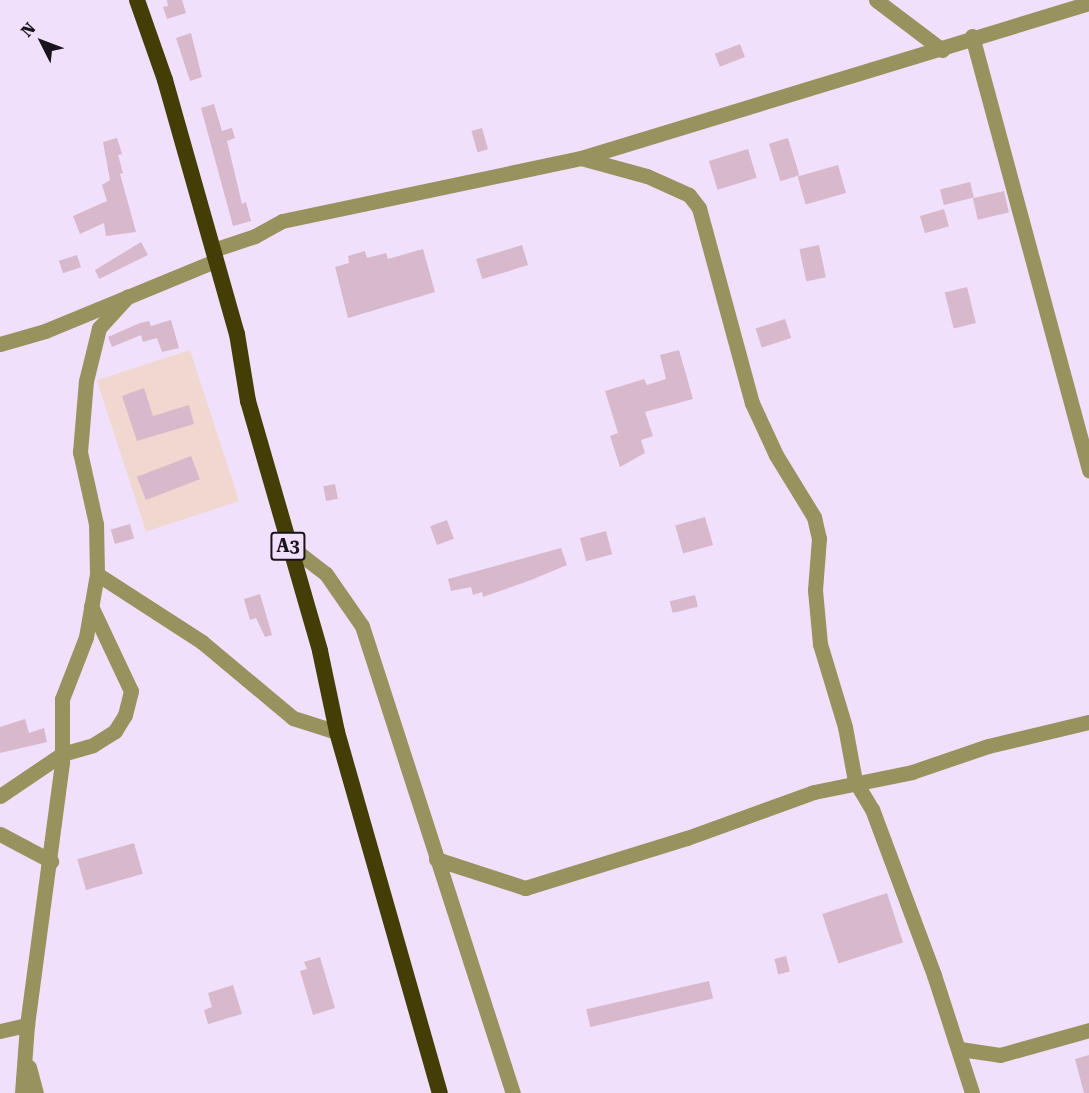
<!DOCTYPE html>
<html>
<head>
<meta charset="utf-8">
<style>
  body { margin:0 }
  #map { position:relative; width:1089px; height:1093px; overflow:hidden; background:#f1e0fc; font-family:"Roboto Serif",serif }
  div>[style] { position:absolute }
  .commercial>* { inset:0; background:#f0d7d0; transform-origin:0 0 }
  .building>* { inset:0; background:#d8b9cb; transform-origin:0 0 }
  .minor>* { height:15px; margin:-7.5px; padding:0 7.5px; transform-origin:7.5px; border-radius:7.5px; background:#97925e }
  .trunk>* { height:16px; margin:-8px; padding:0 8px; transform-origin:8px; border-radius:8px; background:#443e06 }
  span { translate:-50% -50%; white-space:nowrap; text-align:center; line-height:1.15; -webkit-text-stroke:4.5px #f1e0fc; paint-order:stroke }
  .shield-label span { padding:2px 4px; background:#f1e0fc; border:2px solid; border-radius:4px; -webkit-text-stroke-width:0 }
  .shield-label { font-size:18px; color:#19131c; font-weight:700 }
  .north { position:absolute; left:12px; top:12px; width:60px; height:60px; -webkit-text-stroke:4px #f1e0fc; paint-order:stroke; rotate:312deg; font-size:16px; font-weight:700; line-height:24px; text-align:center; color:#19131c }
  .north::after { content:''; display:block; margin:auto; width:21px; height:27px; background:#19131c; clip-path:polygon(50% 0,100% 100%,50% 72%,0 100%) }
</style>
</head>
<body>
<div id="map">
  <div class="commercial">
    <div style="left:190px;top:350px;width:159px;height:98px;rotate:72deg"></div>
  </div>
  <div class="building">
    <div style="clip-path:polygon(167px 0,182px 0,186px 13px,167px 19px,163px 7px,168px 6px)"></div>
    <div style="clip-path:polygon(191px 33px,202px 77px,190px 81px,176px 38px)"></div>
    <div style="left:740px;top:44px;width:14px;height:27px;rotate:69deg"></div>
    <div style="clip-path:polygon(214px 104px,222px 131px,232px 128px,235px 138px,227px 141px,242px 204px,246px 202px,251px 221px,233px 226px,201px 108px)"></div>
    <div style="left:482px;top:128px;width:22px;height:11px;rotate:74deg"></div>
    <div style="clip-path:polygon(117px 138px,122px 154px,118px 155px,123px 173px,120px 174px,136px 232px,106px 236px,104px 223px,80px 234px,73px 216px,107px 201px,102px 185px,110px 180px,103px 142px)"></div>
    <div style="left:788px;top:138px;width:39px;height:20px;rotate:73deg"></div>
    <div style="left:748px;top:149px;width:30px;height:41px;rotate:73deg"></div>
    <div style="left:838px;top:165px;width:29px;height:42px;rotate:74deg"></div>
    <div style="left:970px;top:182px;width:16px;height:31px;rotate:76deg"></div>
    <div style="left:1004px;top:191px;width:22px;height:32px;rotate:77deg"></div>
    <div style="left:944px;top:209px;width:18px;height:25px;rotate:74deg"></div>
    <div style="clip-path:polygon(141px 242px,148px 255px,99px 279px,95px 270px)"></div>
    <div style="left:522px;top:245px;width:21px;height:48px;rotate:73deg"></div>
    <div style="left:819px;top:245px;width:33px;height:20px;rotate:78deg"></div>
    <div style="clip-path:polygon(423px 249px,435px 292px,348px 318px,335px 267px,349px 263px,348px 256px,365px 251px,367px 258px,386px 253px,388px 259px)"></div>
    <div style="left:77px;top:255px;width:13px;height:19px;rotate:72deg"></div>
    <div style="left:967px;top:287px;width:37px;height:23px;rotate:76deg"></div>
    <div style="left:785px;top:319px;width:20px;height:31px;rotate:72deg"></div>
    <div style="clip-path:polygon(171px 320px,179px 348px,162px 352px,157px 338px,143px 342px,141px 335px,112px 347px,108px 337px,140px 323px,149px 321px,151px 326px)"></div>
    <div style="clip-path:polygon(679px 350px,693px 399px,645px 412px,653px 436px,641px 440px,645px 453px,620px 467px,610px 436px,618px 433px,605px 391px,644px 379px,647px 385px,666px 379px,660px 355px)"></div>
    <div style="clip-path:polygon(144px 388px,153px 416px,189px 405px,194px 424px,137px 441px,122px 396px)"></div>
    <div style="left:191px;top:456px;width:25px;height:58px;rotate:69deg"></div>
    <div style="left:335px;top:484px;width:15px;height:12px;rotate:79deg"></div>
    <div style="left:705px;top:517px;width:29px;height:31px;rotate:74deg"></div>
    <div style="left:447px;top:520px;width:20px;height:18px;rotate:70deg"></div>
    <div style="left:130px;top:524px;width:15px;height:20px;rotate:74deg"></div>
    <div style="left:606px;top:531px;width:24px;height:27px;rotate:75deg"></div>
    <div style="clip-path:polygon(561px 548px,567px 565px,531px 580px,483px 597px,482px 592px,473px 595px,471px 587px,451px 591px,448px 579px)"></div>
    <div style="clip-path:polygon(260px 594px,272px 635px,265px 637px,256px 618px,250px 620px,244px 599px)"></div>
    <div style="left:695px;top:595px;width:12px;height:26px;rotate:76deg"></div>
    <div style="clip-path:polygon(25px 719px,29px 733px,44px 728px,47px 742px,0 753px,0 727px)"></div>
    <div style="left:134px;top:843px;width:32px;height:59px;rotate:74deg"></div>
    <div style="left:887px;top:893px;width:52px;height:68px;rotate:72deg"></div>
    <div style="left:786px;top:956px;width:16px;height:12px;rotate:76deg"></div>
    <div style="clip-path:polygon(320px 957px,335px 1008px,313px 1015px,300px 971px,307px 969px,304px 962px)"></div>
    <div style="left:709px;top:981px;width:18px;height:126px;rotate:77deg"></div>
    <div style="clip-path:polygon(233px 985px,242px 1014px,208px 1024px,204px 1010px,212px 1007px,208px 993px)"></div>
    <div style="clip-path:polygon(1089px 1055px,1089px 1093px,1084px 1093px,1075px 1059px)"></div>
  </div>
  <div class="minor">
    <div style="left:876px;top:0;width:83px;rotate:37.1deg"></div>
    <div style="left:972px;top:36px;width:450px;rotate:74.9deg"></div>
    <div style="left:581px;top:158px;width:68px;rotate:15.3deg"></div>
    <div style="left:647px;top:176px;width:46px;rotate:24.3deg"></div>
    <div style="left:689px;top:195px;width:16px;rotate:52deg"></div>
    <div style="left:699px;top:208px;width:202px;rotate:74.8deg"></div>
    <div style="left:752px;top:403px;width:57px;rotate:65.2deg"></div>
    <div style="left:776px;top:455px;width:73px;rotate:58.5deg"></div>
    <div style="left:814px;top:517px;width:22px;rotate:77deg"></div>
    <div style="left:819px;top:538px;width:52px;rotate:94.4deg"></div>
    <div style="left:815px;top:590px;width:54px;rotate:84.7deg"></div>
    <div style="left:820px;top:644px;width:87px;rotate:73.2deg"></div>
    <div style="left:845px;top:727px;width:55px;rotate:79.5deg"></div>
    <div style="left:855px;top:781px;width:33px;rotate:59deg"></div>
    <div style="left:872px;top:809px;width:177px;rotate:69.5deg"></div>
    <div style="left:934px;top:975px;width:124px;rotate:72.1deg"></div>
    <div style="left:213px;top:250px;width:44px;rotate:-18.4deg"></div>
    <div style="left:255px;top:236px;width:31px;rotate:-29deg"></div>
    <div style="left:282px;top:221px;width:306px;rotate:-11.9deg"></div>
    <div style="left:581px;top:158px;width:531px;rotate:-16.97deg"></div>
    <div style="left:0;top:344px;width:47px;rotate:-16.1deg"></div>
    <div style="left:45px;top:331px;width:184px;rotate:-22.4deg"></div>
    <div style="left:287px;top:544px;width:49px;rotate:37.6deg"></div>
    <div style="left:326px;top:574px;width:63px;rotate:55.3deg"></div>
    <div style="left:362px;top:626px;width:491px;rotate:72.1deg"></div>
    <div style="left:97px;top:574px;width:125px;rotate:32.9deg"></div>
    <div style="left:202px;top:642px;width:119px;rotate:39.9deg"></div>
    <div style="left:293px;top:718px;width:46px;rotate:17.7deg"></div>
    <div style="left:0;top:796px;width:75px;rotate:-34.1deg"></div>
    <div style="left:62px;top:754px;width:32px;rotate:-16deg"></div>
    <div style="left:93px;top:745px;width:26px;rotate:-32deg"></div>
    <div style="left:115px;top:731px;width:19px;rotate:-58deg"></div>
    <div style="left:125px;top:715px;width:25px;rotate:-76deg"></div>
    <div style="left:131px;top:691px;width:94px;rotate:-115.2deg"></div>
    <div style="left:0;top:834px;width:58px;rotate:27.9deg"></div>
    <div style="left:436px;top:859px;width:94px;rotate:18deg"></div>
    <div style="left:525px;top:888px;width:170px;rotate:-17.2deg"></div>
    <div style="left:687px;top:838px;width:135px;rotate:-19.9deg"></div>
    <div style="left:814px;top:792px;width:100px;rotate:-11.5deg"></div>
    <div style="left:912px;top:772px;width:80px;rotate:-18.9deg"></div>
    <div style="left:988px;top:746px;width:104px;rotate:-13.4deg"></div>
    <div style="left:0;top:1031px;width:28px;rotate:-13deg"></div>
    <div style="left:960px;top:1049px;width:40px;rotate:8.5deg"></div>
    <div style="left:1000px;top:1055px;width:92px;rotate:-15.7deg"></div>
    <div style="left:29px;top:1067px;width:27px;rotate:75deg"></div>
    <div style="left:22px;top:1093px;width:68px;rotate:-85.8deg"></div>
    <div style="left:27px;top:1025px;width:266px;rotate:-82.4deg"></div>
    <div style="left:62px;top:761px;width:62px;rotate:-90deg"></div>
    <div style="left:62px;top:699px;width:66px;rotate:-68.8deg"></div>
    <div style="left:86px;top:637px;width:64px;rotate:-80.1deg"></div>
    <div style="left:97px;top:574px;width:50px;rotate:-91.1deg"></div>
    <div style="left:96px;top:524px;width:74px;rotate:-102.5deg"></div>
    <div style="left:80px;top:452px;width:71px;rotate:-85.2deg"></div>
    <div style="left:86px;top:381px;width:55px;rotate:-76.2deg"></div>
    <div style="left:99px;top:328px;width:43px;rotate:-47.8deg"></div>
  </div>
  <div class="trunk">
    <div style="left:137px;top:0;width:85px;rotate:70.7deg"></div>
    <div style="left:165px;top:80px;width:264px;rotate:74.2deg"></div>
    <div style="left:237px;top:334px;width:68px;rotate:80.7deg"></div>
    <div style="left:248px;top:401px;width:260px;rotate:73.9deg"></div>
    <div style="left:320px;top:651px;width:83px;rotate:78.1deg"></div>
    <div style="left:337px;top:732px;width:375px;rotate:74.1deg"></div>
  </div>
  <div class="shield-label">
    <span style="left:288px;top:546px">A3</span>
  </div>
  <div class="north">N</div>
</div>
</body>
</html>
